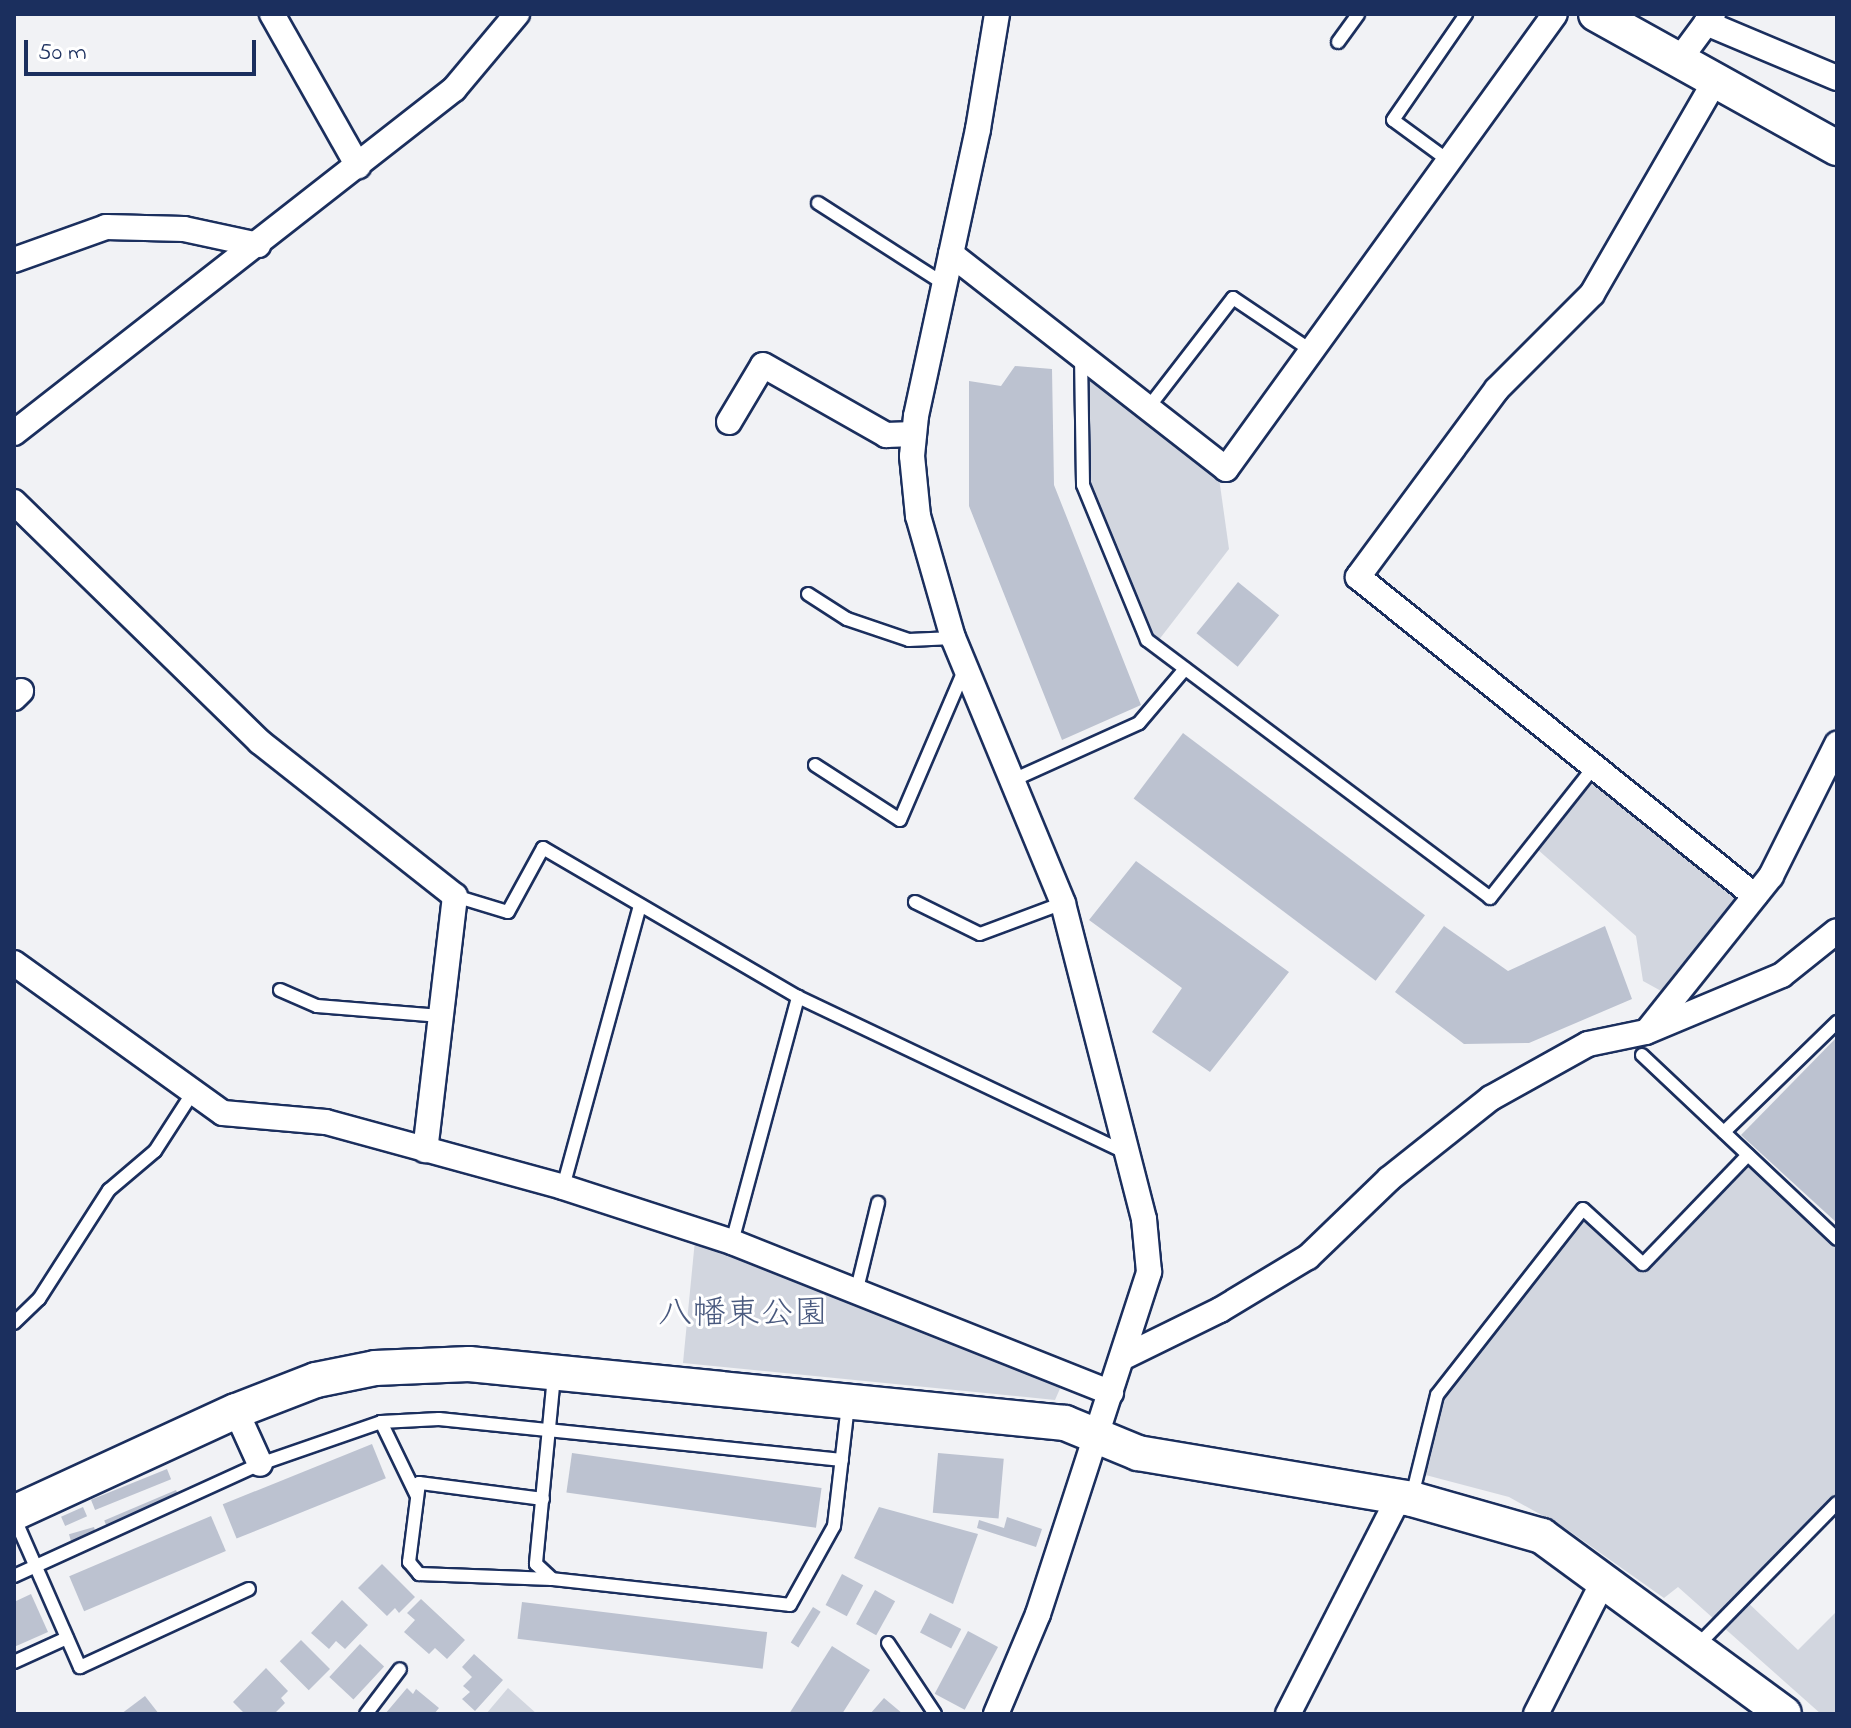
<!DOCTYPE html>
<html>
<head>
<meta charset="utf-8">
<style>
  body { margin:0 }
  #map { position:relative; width:1851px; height:1728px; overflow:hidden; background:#f1f2f5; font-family:"Indie Flower","Klee One",sans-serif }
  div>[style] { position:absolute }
  .green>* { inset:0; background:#d2d6df }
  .building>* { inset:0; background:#bcc2d0; transform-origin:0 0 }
  .roads { filter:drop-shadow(2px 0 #1b2f5e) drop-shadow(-2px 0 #1b2f5e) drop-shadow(0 2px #1b2f5e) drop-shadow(0 -2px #1b2f5e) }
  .lane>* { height:12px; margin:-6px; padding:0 6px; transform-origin:6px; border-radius:6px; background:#fff }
  .street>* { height:24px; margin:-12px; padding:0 12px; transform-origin:12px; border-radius:12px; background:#fff }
  .secondary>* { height:34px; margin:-17px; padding:0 17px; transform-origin:17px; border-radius:17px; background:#fff }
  span { translate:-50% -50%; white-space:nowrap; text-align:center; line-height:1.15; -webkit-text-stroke:6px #fff; paint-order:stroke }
  .park-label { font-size:34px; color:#49597e }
  .frame { position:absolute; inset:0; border:16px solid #1b2f5e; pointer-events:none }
  .scale { position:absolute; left:24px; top:40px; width:232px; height:36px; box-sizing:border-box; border:4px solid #1b2f5e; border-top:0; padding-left:10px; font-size:24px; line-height:28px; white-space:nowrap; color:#1b2f5e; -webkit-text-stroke:6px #fff; paint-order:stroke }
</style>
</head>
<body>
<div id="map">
  <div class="green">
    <div style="clip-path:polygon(1086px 372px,1219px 478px,1229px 549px,1158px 641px,1150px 635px,1088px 483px)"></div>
    <div style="clip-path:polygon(1592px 777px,1738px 897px,1663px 992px,1643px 981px,1636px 936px,1537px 849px)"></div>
    <div style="clip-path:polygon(1746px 1157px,1837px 1241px,1837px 1499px,1743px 1598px,1798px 1650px,1837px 1611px,1837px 1714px,1821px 1714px,1678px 1587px,1664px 1598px,1565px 1528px,1509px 1497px,1418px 1473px,1441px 1390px,1581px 1212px,1643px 1263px)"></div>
    <div style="clip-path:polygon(695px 1240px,1062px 1384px,1055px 1400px,683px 1363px)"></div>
    <div style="clip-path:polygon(508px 1688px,537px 1714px,486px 1714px)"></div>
  </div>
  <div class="building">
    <div style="clip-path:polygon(1015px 366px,1052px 369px,1054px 485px,1141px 705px,1062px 740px,969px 506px,969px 381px,1001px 386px)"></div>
    <div style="left:1238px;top:582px;width:53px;height:66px;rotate:39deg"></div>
    <div style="left:1183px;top:733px;width:303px;height:82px;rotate:37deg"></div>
    <div style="clip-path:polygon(1136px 861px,1289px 972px,1210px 1072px,1152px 1032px,1182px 988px,1089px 920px)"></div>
    <div style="clip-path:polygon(1444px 926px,1508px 971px,1605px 926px,1632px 999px,1529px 1043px,1464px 1044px,1395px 992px)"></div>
    <div style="clip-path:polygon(1837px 1037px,1837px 1223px,1741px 1135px)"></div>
    <div style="left:372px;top:1444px;width:37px;height:161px;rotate:68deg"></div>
    <div style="left:572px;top:1453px;width:252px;height:40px;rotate:8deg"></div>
    <div style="left:938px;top:1453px;width:66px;height:60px;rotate:5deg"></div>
    <div style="left:167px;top:1469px;width:11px;height:82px;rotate:68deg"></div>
    <div style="left:176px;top:1490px;width:8px;height:78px;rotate:67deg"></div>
    <div style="left:83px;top:1507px;width:10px;height:24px;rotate:66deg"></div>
    <div style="clip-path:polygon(879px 1507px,978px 1534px,953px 1604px,854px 1558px)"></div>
    <div style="left:211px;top:1516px;width:38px;height:154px;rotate:67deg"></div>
    <div style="clip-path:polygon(1007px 1517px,1042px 1529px,1036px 1547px,977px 1528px,979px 1520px,1004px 1528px)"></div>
    <div style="left:94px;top:1527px;width:7px;height:26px;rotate:74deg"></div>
    <div style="clip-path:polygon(382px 1564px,415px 1597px,399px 1613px,395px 1608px,387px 1616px,358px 1588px)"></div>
    <div style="left:842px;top:1574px;width:24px;height:35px;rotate:28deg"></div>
    <div style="left:875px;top:1590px;width:23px;height:39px;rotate:29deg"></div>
    <div style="clip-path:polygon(31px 1594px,48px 1632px,14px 1647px,14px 1602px)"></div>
    <div style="clip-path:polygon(421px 1599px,465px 1640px,447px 1659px,435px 1648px,429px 1654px,404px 1632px,415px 1620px,407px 1613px)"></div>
    <div style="clip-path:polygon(342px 1600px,368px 1625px,345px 1649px,336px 1641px,329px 1649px,311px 1633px)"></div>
    <div style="left:522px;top:1602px;width:247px;height:37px;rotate:7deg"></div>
    <div style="left:813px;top:1607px;width:9px;height:42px;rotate:32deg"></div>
    <div style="left:930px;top:1613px;width:35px;height:22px;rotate:27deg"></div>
    <div style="left:968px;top:1631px;width:34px;height:71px;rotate:28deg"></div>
    <div style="left:301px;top:1640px;width:41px;height:30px;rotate:45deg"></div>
    <div style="left:360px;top:1644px;width:33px;height:45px;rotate:43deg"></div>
    <div style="clip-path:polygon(832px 1646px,870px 1670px,842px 1714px,789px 1714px)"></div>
    <div style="clip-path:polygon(474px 1654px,503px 1680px,475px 1711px,462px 1699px,470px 1692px,463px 1686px,472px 1677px,462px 1667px)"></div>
    <div style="clip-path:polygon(266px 1668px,288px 1691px,281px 1698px,285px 1703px,274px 1714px,245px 1714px,233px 1702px)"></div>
    <div style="clip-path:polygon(407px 1688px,413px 1694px,416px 1689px,439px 1708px,434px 1714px,385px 1714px)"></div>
    <div style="clip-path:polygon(145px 1696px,159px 1714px,121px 1714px)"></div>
    <div style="clip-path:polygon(884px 1698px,903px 1714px,870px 1714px)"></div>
  </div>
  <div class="roads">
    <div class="lane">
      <div style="left:1338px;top:42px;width:34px;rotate:-54deg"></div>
      <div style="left:1449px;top:161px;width:69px;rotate:-143.8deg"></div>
      <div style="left:1393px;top:120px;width:129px;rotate:-55.4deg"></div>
      <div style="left:818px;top:203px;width:150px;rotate:32.7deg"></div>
      <div style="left:1081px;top:356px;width:129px;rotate:89.1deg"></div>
      <div style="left:1083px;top:485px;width:168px;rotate:67.6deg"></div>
      <div style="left:1147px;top:640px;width:429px;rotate:36.9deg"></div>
      <div style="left:1490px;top:898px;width:167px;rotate:-51.6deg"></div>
      <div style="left:1148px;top:408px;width:139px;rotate:-52.3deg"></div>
      <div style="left:1233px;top:298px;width:95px;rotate:33.9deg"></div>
      <div style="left:808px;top:594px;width:46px;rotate:32.7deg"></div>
      <div style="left:847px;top:619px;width:65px;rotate:18.7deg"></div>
      <div style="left:909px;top:640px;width:44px;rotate:-2.6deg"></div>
      <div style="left:815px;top:765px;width:101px;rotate:32.9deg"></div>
      <div style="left:900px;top:820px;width:162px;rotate:-66.8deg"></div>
      <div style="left:1013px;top:780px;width:138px;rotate:-24.3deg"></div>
      <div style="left:1139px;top:723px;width:71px;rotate:-49.6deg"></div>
      <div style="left:455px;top:896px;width:55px;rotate:16.8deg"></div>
      <div style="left:508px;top:912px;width:73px;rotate:-61.3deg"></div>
      <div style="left:543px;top:848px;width:295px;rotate:30.3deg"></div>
      <div style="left:798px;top:997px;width:362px;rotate:25.4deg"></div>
      <div style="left:915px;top:902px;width:72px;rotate:26.2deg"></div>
      <div style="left:980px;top:934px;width:89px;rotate:-20.5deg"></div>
      <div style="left:280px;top:990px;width:40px;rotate:23.4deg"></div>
      <div style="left:317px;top:1006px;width:124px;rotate:4.6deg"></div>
      <div style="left:1642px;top:1055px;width:268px;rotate:43.3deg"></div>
      <div style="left:1724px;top:1132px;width:158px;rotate:-44.2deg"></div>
      <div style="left:563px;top:1187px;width:292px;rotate:-74.7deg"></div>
      <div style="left:732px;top:1242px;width:254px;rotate:-74.9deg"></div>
      <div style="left:856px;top:1293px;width:93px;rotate:-76.3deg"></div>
      <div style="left:14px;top:1323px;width:35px;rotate:-44deg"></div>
      <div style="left:39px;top:1299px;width:130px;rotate:-57.3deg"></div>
      <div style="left:109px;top:1190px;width:60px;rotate:-40.3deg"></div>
      <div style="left:155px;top:1151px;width:70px;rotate:-57.2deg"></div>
      <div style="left:554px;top:1376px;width:189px;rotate:95.5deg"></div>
      <div style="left:536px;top:1564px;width:22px;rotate:43deg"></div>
      <div style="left:552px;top:1579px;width:239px;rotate:6.2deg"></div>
      <div style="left:790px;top:1605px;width:90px;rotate:-60.9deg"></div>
      <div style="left:834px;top:1526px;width:122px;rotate:-83.4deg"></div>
      <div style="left:381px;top:1422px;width:82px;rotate:64.1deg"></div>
      <div style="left:1412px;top:1496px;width:104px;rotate:-76.1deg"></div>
      <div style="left:1437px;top:1395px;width:236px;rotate:-51.9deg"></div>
      <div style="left:1583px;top:1209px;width:81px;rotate:42.5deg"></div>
      <div style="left:1643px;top:1264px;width:151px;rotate:-46.1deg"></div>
      <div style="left:543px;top:1499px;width:125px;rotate:-172.6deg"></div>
      <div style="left:419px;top:1483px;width:80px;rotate:97.2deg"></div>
      <div style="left:409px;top:1562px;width:16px;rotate:50deg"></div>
      <div style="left:419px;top:1574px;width:133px;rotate:2.2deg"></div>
      <div style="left:14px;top:1517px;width:164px;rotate:66.3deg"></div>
      <div style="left:80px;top:1667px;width:186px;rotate:-24.8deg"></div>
      <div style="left:14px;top:1576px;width:270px;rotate:-24.5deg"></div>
      <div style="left:260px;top:1464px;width:128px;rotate:-19.1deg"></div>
      <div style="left:381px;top:1422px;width:58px;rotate:-3deg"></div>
      <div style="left:439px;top:1419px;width:405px;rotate:5.8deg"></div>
      <div style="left:888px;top:1643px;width:85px;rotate:56.5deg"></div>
      <div style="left:1697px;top:1646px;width:200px;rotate:-45.6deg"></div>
      <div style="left:14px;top:1662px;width:58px;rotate:-24.4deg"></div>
      <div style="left:366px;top:1714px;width:56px;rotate:-52.9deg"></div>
    </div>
    <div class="street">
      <div style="left:272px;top:14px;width:175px;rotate:60.5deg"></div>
      <div style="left:1706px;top:23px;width:142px;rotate:22.8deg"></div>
      <div style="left:1679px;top:60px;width:57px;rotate:-53.5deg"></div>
      <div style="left:1715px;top:81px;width:246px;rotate:120deg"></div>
      <div style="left:1592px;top:294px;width:134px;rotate:135deg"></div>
      <div style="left:1497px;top:389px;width:234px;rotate:126.5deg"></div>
      <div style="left:1358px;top:577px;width:509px;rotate:38.78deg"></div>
      <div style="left:951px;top:254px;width:349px;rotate:38deg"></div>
      <div style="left:1226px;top:469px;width:561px;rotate:-54.13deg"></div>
      <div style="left:14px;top:260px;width:98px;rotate:-19.7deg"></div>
      <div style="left:106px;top:227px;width:78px;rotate:1.5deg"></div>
      <div style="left:184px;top:229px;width:76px;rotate:12.2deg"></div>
      <div style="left:729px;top:422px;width:66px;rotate:-59.2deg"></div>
      <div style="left:763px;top:365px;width:142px;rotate:29.6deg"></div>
      <div style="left:886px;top:435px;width:28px;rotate:-2deg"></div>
      <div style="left:14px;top:433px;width:559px;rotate:-38.02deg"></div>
      <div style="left:454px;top:89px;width:98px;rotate:-50deg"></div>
      <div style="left:14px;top:502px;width:344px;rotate:44.3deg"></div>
      <div style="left:260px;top:742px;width:248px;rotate:38.3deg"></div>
      <div style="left:455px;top:896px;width:256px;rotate:96.7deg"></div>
      <div style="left:14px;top:698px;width:10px;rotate:-45deg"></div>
      <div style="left:14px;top:963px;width:257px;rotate:35.7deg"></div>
      <div style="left:223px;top:1113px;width:103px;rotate:5deg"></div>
      <div style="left:326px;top:1122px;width:246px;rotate:15.3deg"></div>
      <div style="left:563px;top:1187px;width:178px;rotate:18deg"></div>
      <div style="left:732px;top:1242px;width:408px;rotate:21.7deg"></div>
      <div style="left:1648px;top:1030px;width:197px;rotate:-51.4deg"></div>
      <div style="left:1771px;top:876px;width:148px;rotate:-63.4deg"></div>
      <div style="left:1122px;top:1358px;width:109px;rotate:-26.1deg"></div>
      <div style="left:1220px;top:1310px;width:103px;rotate:-31.1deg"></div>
      <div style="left:1308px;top:1257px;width:112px;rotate:-43.9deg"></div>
      <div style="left:1389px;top:1179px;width:130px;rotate:-38.5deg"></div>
      <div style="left:1491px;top:1098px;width:111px;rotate:-29.1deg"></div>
      <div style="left:1588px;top:1044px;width:59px;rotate:-11.7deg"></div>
      <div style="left:1646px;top:1032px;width:147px;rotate:-22.7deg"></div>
      <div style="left:1782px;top:975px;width:70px;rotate:-38.7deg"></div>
      <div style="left:236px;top:1411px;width:58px;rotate:65.6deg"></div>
      <div style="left:996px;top:1714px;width:108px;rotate:-67.2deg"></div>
      <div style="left:1038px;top:1614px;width:360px;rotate:-72deg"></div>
      <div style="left:1149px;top:1272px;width:53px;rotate:-95.4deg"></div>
      <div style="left:1144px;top:1219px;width:326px;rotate:-104.4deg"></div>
      <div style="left:1063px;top:903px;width:287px;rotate:-112.5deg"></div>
      <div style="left:953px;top:638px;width:127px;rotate:-106deg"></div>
      <div style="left:918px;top:516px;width:60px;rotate:-95.7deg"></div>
      <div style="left:912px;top:456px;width:40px;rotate:-84.3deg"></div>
      <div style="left:916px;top:416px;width:294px;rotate:-77.8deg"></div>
      <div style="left:978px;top:129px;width:117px;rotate:-80.6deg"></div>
      <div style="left:1288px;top:1714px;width:244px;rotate:-62.9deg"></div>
      <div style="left:1536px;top:1714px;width:153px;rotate:-63.1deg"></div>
    </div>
    <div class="secondary">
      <div style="left:1596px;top:14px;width:276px;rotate:29.1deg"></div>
      <div style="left:14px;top:1513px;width:244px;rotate:-24.7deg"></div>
      <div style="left:236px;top:1411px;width:86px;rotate:-21.2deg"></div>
      <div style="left:316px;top:1380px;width:60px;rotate:-11.5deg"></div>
      <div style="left:375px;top:1368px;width:94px;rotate:-2.4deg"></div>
      <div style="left:469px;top:1364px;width:599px;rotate:5.65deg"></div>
      <div style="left:1065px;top:1423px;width:79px;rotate:22.3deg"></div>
      <div style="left:1138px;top:1453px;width:278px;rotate:9.5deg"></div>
      <div style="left:1412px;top:1499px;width:135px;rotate:15.9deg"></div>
      <div style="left:1542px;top:1536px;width:300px;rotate:36.3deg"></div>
    </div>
  </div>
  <div class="park-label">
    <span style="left:743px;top:1316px">八幡東公園</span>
  </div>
  <div class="frame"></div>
  <div class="scale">50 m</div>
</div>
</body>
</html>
